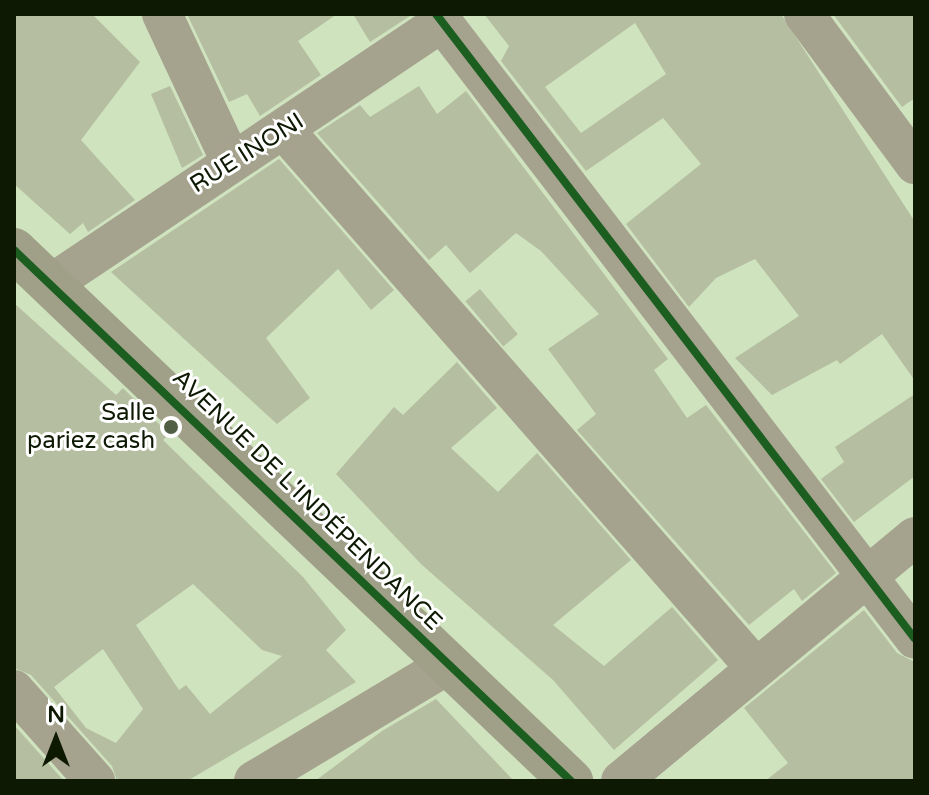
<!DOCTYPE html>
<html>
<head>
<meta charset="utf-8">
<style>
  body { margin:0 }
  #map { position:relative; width:929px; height:795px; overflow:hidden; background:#cfe3bf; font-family:"Varela Round",sans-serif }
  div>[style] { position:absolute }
  .building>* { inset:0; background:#b5bea0; transform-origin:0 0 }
  .street>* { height:40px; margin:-20px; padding:0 20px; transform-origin:20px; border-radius:20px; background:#a5a28e }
  .secondary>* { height:44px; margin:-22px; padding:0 22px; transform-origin:22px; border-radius:22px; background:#a0a088 }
  .cycleway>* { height:8px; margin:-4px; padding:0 4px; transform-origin:4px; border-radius:4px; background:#1b5e20 }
  .dots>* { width:22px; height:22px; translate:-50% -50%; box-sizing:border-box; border:4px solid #fff; border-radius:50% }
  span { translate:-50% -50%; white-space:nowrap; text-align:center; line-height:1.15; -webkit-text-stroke:6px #fff; paint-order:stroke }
  .street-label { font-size:24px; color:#0d1902 }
  .poi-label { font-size:24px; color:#0d1902 }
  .right { translate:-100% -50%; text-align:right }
  .frame { position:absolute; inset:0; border:16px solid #0d1902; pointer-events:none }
  .north { position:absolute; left:16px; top:699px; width:80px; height:80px; -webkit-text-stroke:6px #fff; paint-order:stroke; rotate:0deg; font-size:22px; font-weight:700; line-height:32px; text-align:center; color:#0d1902 }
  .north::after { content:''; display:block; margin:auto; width:28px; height:36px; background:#0d1902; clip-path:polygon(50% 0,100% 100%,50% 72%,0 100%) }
</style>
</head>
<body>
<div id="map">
  <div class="building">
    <div style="clip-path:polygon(14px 14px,92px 14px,140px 62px,81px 140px,135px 200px,88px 232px,83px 223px,70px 234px,14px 184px)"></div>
    <div style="clip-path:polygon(187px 14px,337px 14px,298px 41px,321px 75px,260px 116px,247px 94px,229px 102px)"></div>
    <div style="clip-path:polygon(353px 14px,413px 14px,370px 42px)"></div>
    <div style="clip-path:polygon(evenodd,484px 14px,781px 14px,915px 222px,915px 381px,882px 334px,840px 364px,837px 360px,772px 395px,735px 358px,799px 316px,755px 259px,716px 278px,689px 307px,626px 224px,701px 164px,663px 118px,586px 171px,501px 61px,509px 46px,484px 14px,635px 23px,666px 74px,581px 133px,545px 87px,635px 23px)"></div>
    <div style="clip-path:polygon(833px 14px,915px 14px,915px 98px,902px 107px)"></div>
    <div style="clip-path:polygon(170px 86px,203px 155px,182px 168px,151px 94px)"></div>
    <div style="clip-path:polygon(419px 86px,437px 114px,466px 91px,668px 359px,654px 370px,687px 418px,706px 405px,836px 573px,802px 601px,794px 589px,749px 625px,577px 430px,596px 414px,548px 349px,599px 314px,541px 251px,516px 233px,470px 273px,446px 245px,429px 260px,317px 133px,360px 105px,370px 117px)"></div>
    <div style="clip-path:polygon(279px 159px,394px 290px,371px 310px,338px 269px,266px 338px,310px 398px,277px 424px,111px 272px)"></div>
    <div style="left:480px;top:289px;width:59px;height:19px;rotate:50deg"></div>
    <div style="clip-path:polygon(evenodd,14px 303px,116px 395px,123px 388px,169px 434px,163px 440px,303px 577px,346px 630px,326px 650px,356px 682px,187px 781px,117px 781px,112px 766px,31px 675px,14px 668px,14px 303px,193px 584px,262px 650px,282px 656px,210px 714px,186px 685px,179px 690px,136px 625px,193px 584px,14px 303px,103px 649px,143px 709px,116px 743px,86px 728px,54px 687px,103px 649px)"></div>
    <div style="clip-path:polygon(457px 362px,497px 408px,451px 448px,498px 492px,537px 453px,631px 560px,553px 625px,604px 666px,672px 607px,718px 660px,614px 750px,553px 680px,421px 564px,336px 474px,394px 407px,403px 415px)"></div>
    <div style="clip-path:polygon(915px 394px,915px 476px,854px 522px,821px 479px,844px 462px,835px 447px)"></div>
    <div style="clip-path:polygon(864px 610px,897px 653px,915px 662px,915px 781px,765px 781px,788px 763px,744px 708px)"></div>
    <div style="clip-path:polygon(436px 699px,514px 781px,315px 781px,382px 731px)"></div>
    <div style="clip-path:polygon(14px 725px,64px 781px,14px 781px)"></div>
  </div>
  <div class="street">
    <div style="left:162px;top:14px;width:162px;rotate:64.9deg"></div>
    <div style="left:436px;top:14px;width:787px;rotate:52.53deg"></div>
    <div style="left:804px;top:14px;width:187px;rotate:53.5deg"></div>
    <div style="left:284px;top:130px;width:713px;rotate:48.75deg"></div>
    <div style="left:51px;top:284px;width:471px;rotate:-33.8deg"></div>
    <div style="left:14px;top:690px;width:122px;rotate:48.3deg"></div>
    <div style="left:254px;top:781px;width:227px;rotate:-31deg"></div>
    <div style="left:621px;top:781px;width:382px;rotate:-39.7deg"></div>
  </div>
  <div class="secondary">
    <div style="left:14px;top:250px;width:770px;rotate:43.63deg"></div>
  </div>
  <div class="cycleway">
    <div style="left:436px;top:14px;width:787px;rotate:52.53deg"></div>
    <div style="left:14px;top:250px;width:770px;rotate:43.63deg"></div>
  </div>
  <div class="dots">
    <div style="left:171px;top:427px;background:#516044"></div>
  </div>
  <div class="street-label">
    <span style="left:247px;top:153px;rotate:-32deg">RUE INONI</span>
    <span style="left:307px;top:500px;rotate:44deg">AVENUE DE L'INDÉPENDANCE</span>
  </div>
  <div class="poi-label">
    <span class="right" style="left:155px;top:427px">Salle<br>pariez cash</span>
  </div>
  <div class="frame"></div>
  <div class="north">N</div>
</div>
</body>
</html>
